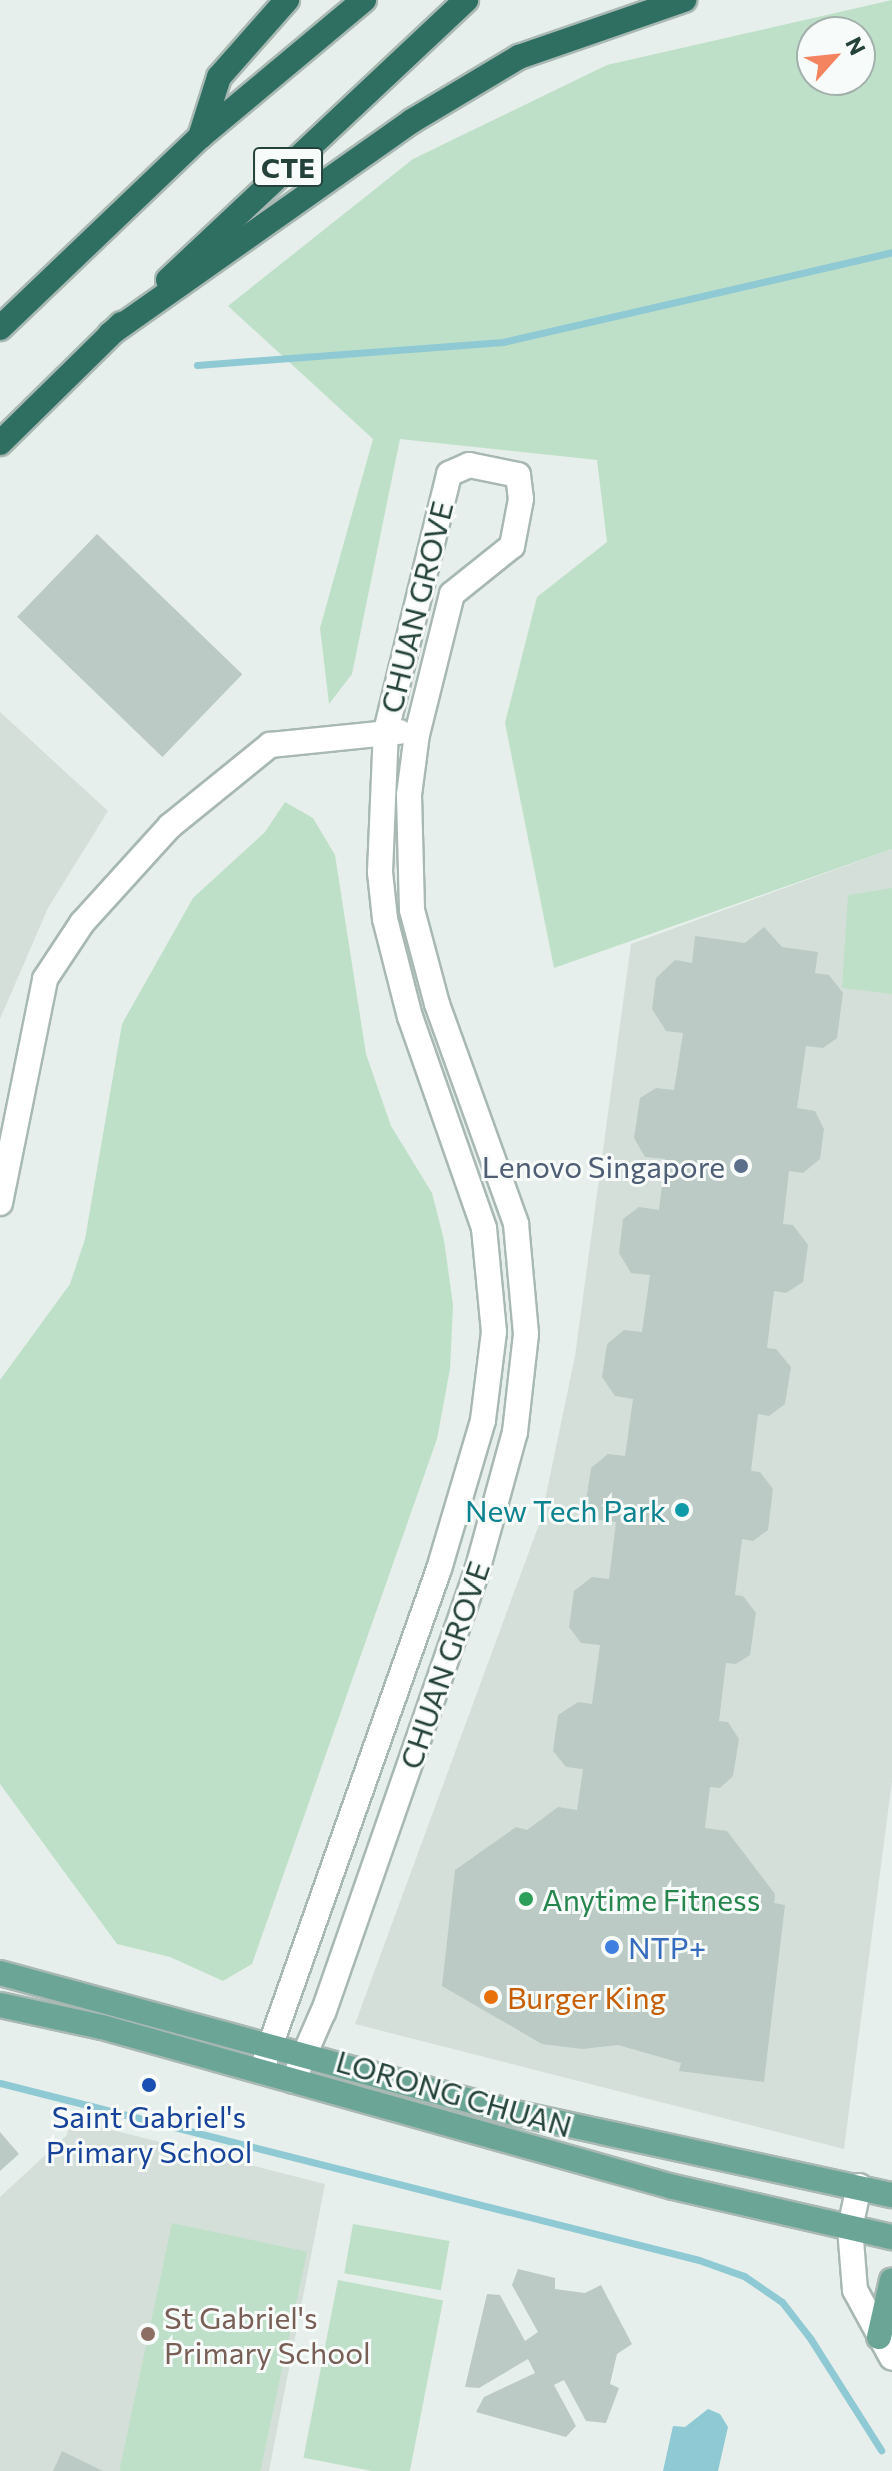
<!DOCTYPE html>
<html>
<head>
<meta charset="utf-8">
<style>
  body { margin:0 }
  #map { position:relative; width:892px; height:2471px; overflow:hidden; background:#e6efeb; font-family:Commissioner,sans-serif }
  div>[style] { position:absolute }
  .built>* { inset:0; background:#d4dfda }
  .green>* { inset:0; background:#bfe0c8; transform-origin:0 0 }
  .water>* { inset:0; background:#8ec9d4 }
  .stream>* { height:7px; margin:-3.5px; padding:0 3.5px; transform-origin:3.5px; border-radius:3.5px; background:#8ec9d4 }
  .building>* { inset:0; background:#bbcac4; transform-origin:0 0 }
  .roads { filter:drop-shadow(2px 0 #a8b8b2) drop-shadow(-2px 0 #a8b8b2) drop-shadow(0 2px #a8b8b2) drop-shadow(0 -2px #a8b8b2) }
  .minor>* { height:24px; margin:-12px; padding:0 12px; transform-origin:12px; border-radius:12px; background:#fff }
  .major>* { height:24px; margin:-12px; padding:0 12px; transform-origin:12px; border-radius:12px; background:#6aa596 }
  .highway>* { height:24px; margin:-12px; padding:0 12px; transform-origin:12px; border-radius:12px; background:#2f6f62 }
  .dots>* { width:22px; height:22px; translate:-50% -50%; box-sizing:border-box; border:4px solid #f7fbf9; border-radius:50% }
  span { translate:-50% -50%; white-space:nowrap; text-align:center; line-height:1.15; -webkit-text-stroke:6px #f7fbf9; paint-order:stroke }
  .shield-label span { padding:2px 6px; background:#f7fbf9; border:2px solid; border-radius:6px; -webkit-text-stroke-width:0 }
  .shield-label { font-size:28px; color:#24423a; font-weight:700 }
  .street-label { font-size:30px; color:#24423a }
  .service-label { font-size:30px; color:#4e5e75 }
  .right { translate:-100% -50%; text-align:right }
  .culture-label { font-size:30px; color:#0d838f }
  .leisure-label { font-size:30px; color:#27864d }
  .left { translate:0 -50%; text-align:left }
  .shop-label { font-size:30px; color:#366cbe }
  .food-label { font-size:30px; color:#c56008 }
  .transit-label { font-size:30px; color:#164399 }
  .education-label { font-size:30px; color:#785e54 }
  .north { position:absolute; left:796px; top:16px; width:80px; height:80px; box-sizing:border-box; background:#f7fbf9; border:2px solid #a3b1ad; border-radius:50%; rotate:63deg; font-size:22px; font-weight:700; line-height:32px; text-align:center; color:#24423a }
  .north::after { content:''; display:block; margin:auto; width:28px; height:36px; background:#f4845f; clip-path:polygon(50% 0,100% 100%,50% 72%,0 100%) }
</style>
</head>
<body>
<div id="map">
  <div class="built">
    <div style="clip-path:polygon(0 712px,108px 811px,48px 908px,0 1019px)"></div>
    <div style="clip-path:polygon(892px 849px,892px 1781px,844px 2149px,355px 2024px,541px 1519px,575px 1356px,631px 944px)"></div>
    <div style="clip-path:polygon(73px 2120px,325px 2184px,269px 2471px,0 2471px,0 2197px,66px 2136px)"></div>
  </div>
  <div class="green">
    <div style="clip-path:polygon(evenodd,892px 0,892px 849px,554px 968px,505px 723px,537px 597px,607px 542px,597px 460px,400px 439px,352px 674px,329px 704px,320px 628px,373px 439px,228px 306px,413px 159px,607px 65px,892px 0,812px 32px,860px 32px,860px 80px,812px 80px,812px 32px)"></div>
    <div style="clip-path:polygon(285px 802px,313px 818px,335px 855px,366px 1054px,391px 1126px,432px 1193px,444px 1240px,453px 1305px,450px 1369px,437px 1439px,252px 1964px,223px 1981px,170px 1957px,117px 1944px,0 1784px,0 1380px,70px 1284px,85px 1239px,122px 1024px,193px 898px,265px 832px)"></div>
    <div style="clip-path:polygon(892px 888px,892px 994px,842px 988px,848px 895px)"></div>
    <div style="left:172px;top:2223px;width:138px;height:253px;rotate:12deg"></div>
    <div style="left:353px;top:2224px;width:98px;height:50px;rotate:10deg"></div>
    <div style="left:338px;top:2280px;width:107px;height:181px;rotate:11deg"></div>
  </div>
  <div class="water">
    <div style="clip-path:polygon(708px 2409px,720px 2414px,728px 2427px,718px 2471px,663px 2471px,673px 2426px,685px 2427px)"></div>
  </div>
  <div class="stream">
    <div style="left:197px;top:365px;width:307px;rotate:-4.3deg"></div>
    <div style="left:503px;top:342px;width:399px;rotate:-13deg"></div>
    <div style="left:0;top:2083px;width:721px;rotate:14.21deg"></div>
    <div style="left:699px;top:2260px;width:48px;rotate:19.6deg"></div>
    <div style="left:744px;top:2276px;width:46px;rotate:34.4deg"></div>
    <div style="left:782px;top:2302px;width:46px;rotate:52.1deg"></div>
    <div style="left:810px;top:2338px;width:133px;rotate:57.6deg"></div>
  </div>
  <div class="building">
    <div style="left:97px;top:534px;width:202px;height:115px;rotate:44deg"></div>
    <div style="clip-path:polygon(764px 927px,782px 947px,818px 952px,815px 973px,829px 975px,843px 993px,837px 1038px,823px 1048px,806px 1046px,797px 1108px,815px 1111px,824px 1129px,820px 1159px,803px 1173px,789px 1171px,783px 1224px,793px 1225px,808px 1245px,803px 1282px,786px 1293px,774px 1291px,767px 1348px,776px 1349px,791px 1367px,785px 1404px,769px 1416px,758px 1414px,751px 1471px,760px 1472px,773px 1489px,768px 1530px,753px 1541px,742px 1539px,735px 1595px,743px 1596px,756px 1613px,750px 1655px,736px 1664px,726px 1663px,719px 1721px,728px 1722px,739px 1739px,733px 1776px,720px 1788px,710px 1787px,705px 1828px,727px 1831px,775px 1894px,774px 1903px,785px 1905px,764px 2082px,679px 2071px,681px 2063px,618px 2045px,582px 2049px,542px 2044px,442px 1986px,455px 1870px,516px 1827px,527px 1830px,558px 1807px,577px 1810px,583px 1769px,566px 1767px,553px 1751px,558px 1715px,578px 1702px,592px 1704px,600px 1645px,581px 1643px,569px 1627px,574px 1591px,592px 1577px,609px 1579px,616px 1522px,599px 1520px,586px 1501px,591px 1468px,608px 1454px,625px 1456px,633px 1399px,615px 1396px,602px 1377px,607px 1344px,624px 1330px,642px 1332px,650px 1275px,631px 1273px,619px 1253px,623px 1219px,639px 1207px,659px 1210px,665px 1159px,645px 1157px,634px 1138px,640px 1098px,656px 1088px,674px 1090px,683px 1033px,666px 1031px,652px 1009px,656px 978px,675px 960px,692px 963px,695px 936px,745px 943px)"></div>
    <div style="clip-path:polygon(0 2132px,19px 2154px,0 2171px)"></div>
    <div style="clip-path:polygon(518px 2269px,555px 2278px,555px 2289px,585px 2293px,601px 2285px,632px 2344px,617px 2354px,610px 2384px,619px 2388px,606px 2423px,586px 2421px,564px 2380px,554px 2385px,576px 2426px,566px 2437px,476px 2412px,484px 2397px,535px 2373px,528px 2359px,479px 2388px,465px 2387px,487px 2294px,500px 2295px,525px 2341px,538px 2332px,512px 2285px)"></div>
    <div style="clip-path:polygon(62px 2451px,103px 2471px,53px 2471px)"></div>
  </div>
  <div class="roads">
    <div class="minor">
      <div style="left:0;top:1203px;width:228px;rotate:-78.6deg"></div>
      <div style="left:45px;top:979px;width:67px;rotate:-56.5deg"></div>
      <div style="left:82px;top:923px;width:131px;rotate:-47.8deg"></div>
      <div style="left:170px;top:826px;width:129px;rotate:-39deg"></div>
      <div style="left:270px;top:745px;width:130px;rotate:-5.8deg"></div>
      <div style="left:263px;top:2066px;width:527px;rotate:-70.5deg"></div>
      <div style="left:439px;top:1569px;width:155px;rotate:-73.5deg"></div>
      <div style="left:483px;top:1420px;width:89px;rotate:-82.9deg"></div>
      <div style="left:494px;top:1332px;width:104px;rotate:-95.5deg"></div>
      <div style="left:484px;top:1228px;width:224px;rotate:-109.3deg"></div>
      <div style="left:410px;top:1017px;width:101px;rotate:-104.3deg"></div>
      <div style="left:385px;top:919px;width:47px;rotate:-96.1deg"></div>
      <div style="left:380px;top:872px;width:141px;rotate:-87.6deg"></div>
      <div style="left:386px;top:731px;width:265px;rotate:-76.2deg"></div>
      <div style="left:449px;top:474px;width:22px;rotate:-24deg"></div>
      <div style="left:469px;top:465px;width:50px;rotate:11.5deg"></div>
      <div style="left:518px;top:475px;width:24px;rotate:83deg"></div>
      <div style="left:521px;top:499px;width:48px;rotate:100.8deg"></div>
      <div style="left:512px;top:546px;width:77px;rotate:141.3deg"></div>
      <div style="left:452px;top:594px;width:144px;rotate:104deg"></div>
      <div style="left:417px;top:734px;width:62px;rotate:97.5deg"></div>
      <div style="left:409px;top:795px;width:115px;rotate:88.5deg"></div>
      <div style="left:412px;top:910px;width:97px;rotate:75.1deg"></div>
      <div style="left:437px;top:1004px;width:234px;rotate:70.2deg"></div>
      <div style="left:516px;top:1224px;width:110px;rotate:84.8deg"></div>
      <div style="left:526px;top:1334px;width:99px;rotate:96.4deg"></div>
      <div style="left:515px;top:1432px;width:144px;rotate:105.3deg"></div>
      <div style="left:477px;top:1571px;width:467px;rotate:109.2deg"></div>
      <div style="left:323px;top:2012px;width:75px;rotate:113.5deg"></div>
      <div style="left:859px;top:2186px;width:43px;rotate:102.1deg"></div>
      <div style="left:850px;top:2228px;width:62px;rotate:85.4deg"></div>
      <div style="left:855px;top:2290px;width:77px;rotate:61.4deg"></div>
    </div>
    <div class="major">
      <div style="left:0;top:1973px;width:534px;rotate:15.21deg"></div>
      <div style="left:515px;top:2113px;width:386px;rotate:12.3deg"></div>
      <div style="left:0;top:2005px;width:104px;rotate:12.2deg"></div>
      <div style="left:102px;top:2027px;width:593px;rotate:15.65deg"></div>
      <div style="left:673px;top:2187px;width:225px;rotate:12.9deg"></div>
      <div style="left:879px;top:2337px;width:58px;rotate:-77.2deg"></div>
    </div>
    <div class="highway">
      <div style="left:200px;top:137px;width:63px;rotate:-72.4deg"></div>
      <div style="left:219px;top:77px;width:103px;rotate:-48.6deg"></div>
      <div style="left:168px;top:280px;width:409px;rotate:-43.2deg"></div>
      <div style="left:0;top:328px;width:277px;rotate:-43.7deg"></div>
      <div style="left:200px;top:137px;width:214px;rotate:-39.9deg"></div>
      <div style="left:110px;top:334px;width:370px;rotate:-35.2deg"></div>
      <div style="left:412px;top:121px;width:125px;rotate:-30.9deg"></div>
      <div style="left:519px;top:57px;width:175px;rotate:-19.1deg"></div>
      <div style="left:0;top:443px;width:170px;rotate:-44.5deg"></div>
    </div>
  </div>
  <div class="dots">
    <div style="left:741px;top:1166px;background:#5c6f8a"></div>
    <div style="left:682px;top:1510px;background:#0f9aa8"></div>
    <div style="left:526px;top:1899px;background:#2e9e5b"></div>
    <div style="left:612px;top:1947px;background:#3f7fe0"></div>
    <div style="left:491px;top:1997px;background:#e8710a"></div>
    <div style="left:149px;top:2085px;background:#1a4fb4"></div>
    <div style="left:148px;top:2334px;background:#8d6e63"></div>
  </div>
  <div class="shield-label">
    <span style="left:288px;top:167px">CTE</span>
  </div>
  <div class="street-label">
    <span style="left:416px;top:607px;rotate:-76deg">CHUAN GROVE</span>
    <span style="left:444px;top:1665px;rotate:-71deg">CHUAN GROVE</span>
    <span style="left:454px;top:2093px;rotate:16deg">LORONG CHUAN</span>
  </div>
  <div class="service-label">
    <span class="right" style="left:725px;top:1166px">Lenovo Singapore</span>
  </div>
  <div class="culture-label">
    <span class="right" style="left:666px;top:1510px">New Tech Park</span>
  </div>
  <div class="leisure-label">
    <span class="left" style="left:542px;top:1899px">Anytime Fitness</span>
  </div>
  <div class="shop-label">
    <span class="left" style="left:628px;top:1947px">NTP+</span>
  </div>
  <div class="food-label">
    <span class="left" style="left:507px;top:1997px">Burger King</span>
  </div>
  <div class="transit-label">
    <span style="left:149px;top:2133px">Saint Gabriel's<br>Primary School</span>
  </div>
  <div class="education-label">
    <span class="left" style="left:164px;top:2334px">St Gabriel's<br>Primary School</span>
  </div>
  <div class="north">N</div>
</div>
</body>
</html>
